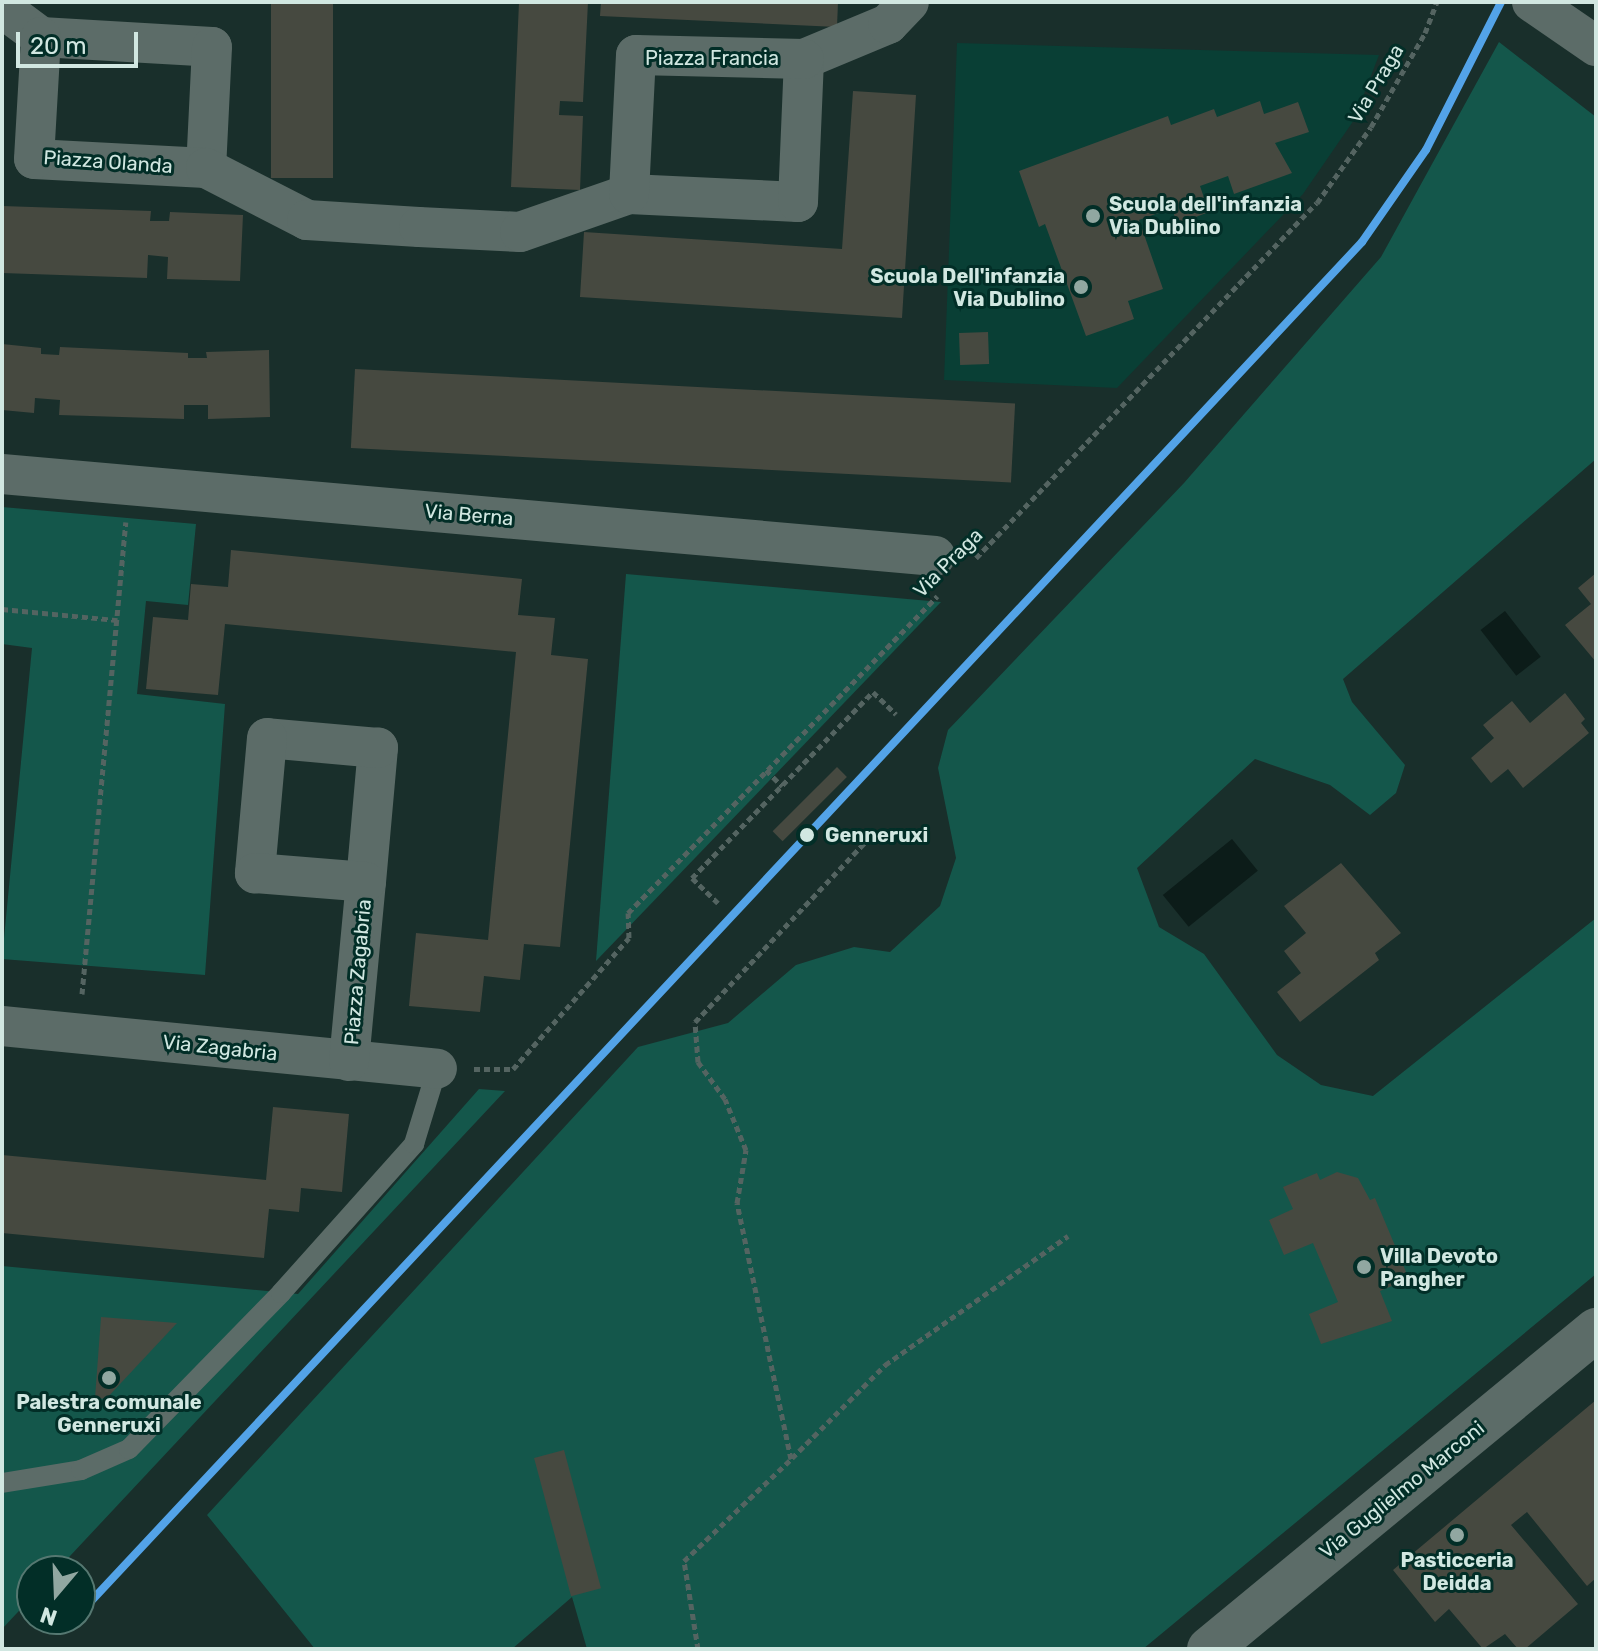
<!DOCTYPE html>
<html>
<head>
<meta charset="utf-8">
<style>
  body { margin:0 }
  #map { position:relative; width:1598px; height:1651px; overflow:hidden; background:#192f2b; font-family:Rubik,sans-serif }
  div>[style] { position:absolute }
  .built>* { inset:0; background:#093f35 }
  .green>* { inset:0; background:#14574b }
  .water>* { inset:0; background:#0c1c19; transform-origin:0 0 }
  .building>* { inset:0; background:#464940; transform-origin:0 0 }
  .path>* { height:5px; margin-top:-2.5px; transform-origin:0; background:repeating-linear-gradient(90deg,#546461 0 6px,transparent 0 10px) }
  .service>* { height:20px; margin:-10px; padding:0 10px; transform-origin:10px; border-radius:10px; background:#5c6c68 }
  .minor>* { height:40px; margin:-20px; padding:0 20px; transform-origin:20px; border-radius:20px; background:#5c6c68 }
  .secondary>* { height:44px; margin:-22px; padding:0 22px; transform-origin:22px; border-radius:22px; background:#5c6c68 }
  .rail-1>* { height:8px; margin:-4px; padding:0 4px; transform-origin:4px; border-radius:4px; background:#53a3e8 }
  .dots>* { width:22px; height:22px; translate:-50% -50%; box-sizing:border-box; border:4px solid #022e27; border-radius:50% }
  span { translate:-50% -50%; white-space:nowrap; text-align:center; line-height:1.15; -webkit-text-stroke:6px #022e27; paint-order:stroke }
  .street-label { font-size:20px; color:#d1e7e1 }
  .poi-label { font-size:20px; color:#d1e7e1; font-weight:700 }
  .left { translate:0 -50%; text-align:left }
  .right { translate:-100% -50%; text-align:right }
  .stop-label { font-size:20px; color:#d1e7e1; font-weight:700 }
  .frame { position:absolute; inset:0; border:4px solid #d1e7e1; pointer-events:none }
  .north { position:absolute; left:16px; top:1555px; width:80px; height:80px; box-sizing:border-box; background:#022e27; border:2px solid #557871; border-radius:50%; rotate:199deg; font-size:22px; font-weight:700; line-height:32px; text-align:center; color:#d1e7e1 }
  .north::after { content:''; display:block; margin:auto; width:28px; height:36px; background:#91a7a1; clip-path:polygon(50% 0,100% 100%,50% 72%,0 100%) }
  .scale { position:absolute; left:16px; top:32px; width:122px; height:36px; box-sizing:border-box; border:4px solid #d1e7e1; border-top:0; padding-left:10px; font-size:24px; line-height:28px; white-space:nowrap; color:#d1e7e1; -webkit-text-stroke:6px #022e27; paint-order:stroke }
</style>
</head>
<body>
<div id="map">
  <div class="built">
    <div style="clip-path:polygon(957px 43px,1379px 55px,1354px 120px,1303px 194px,1117px 388px,944px 380px)"></div>
  </div>
  <div class="green">
    <div style="clip-path:polygon(1499px 42px,1596px 117px,1596px 459px,1343px 679px,1352px 702px,1405px 765px,1396px 793px,1370px 815px,1330px 785px,1255px 759px,1137px 868px,1159px 927px,1204px 954px,1277px 1055px,1321px 1085px,1373px 1096px,1596px 918px,1596px 1274px,1143px 1649px,587px 1649px,572px 1597px,512px 1649px,315px 1649px,207px 1515px,638px 1047px,728px 1023px,796px 965px,854px 947px,890px 952px,940px 906px,956px 858px,938px 768px,948px 730px,1184px 483px,1381px 257px)"></div>
    <div style="clip-path:polygon(2px 507px,196px 524px,188px 605px,146px 601px,137px 694px,225px 704px,205px 975px,2px 959px,32px 648px,2px 644px)"></div>
    <div style="clip-path:polygon(626px 574px,941px 602px,596px 961px)"></div>
    <div style="clip-path:polygon(479px 1089px,505px 1091px,56px 1571px,32px 1571px,32px 1597px,2px 1629px,2px 1266px,298px 1294px)"></div>
  </div>
  <div class="water">
    <div style="left:1505px;top:611px;width:58px;height:31px;rotate:52deg"></div>
    <div style="left:1232px;top:839px;width:41px;height:89px;rotate:51deg"></div>
  </div>
  <div class="building">
    <div style="left:271px;top:2px;width:62px;height:176px"></div>
    <div style="clip-path:polygon(519px 2px,588px 2px,583px 102px,560px 101px,559px 115px,583px 116px,580px 190px,511px 187px)"></div>
    <div style="clip-path:polygon(601px 2px,838px 2px,837px 27px,600px 16px)"></div>
    <div style="clip-path:polygon(853px 91px,916px 95px,902px 318px,580px 297px,584px 232px,842px 249px)"></div>
    <div style="clip-path:polygon(1260px 101px,1264px 114px,1298px 102px,1309px 132px,1275px 143px,1292px 173px,1234px 194px,1228px 176px,1200px 186px,1209px 212px,1177px 224px,1172px 208px,1139px 220px,1163px 289px,1128px 301px,1134px 319px,1086px 336px,1045px 224px,1039px 227px,1019px 171px,1168px 116px,1171px 125px,1214px 109px,1217px 117px)"></div>
    <div style="clip-path:polygon(2px 206px,151px 211px,150px 221px,169px 221px,170px 212px,243px 215px,240px 281px,167px 279px,168px 257px,148px 255px,147px 278px,2px 273px)"></div>
    <div style="left:988px;top:332px;width:32px;height:29px;rotate:88deg"></div>
    <div style="clip-path:polygon(2px 344px,41px 348px,41px 354px,59px 355px,60px 347px,188px 353px,188px 358px,207px 358px,206px 352px,269px 350px,270px 417px,208px 419px,208px 405px,184px 405px,184px 419px,59px 415px,60px 400px,35px 398px,34px 413px,2px 410px)"></div>
    <div style="left:355px;top:369px;width:661px;height:79px;rotate:3deg"></div>
    <div style="clip-path:polygon(231px 550px,522px 579px,518px 615px,555px 618px,551px 655px,588px 659px,560px 947px,524px 944px,520px 980px,484px 976px,480px 1012px,409px 1006px,416px 933px,488px 940px,516px 652px,225px 624px,218px 695px,146px 689px,153px 617px,188px 620px,191px 584px,228px 587px)"></div>
    <div style="clip-path:polygon(1596px 573px,1596px 662px,1565px 625px,1591px 604px,1578px 588px)"></div>
    <div style="clip-path:polygon(1565px 693px,1585px 719px,1581px 723px,1589px 733px,1523px 788px,1508px 769px,1491px 783px,1471px 758px,1494px 738px,1483px 725px,1512px 701px,1530px 723px)"></div>
    <div style="left:837px;top:767px;width:14px;height:91px;rotate:45deg"></div>
    <div style="clip-path:polygon(1341px 863px,1401px 933px,1375px 953px,1379px 960px,1300px 1022px,1277px 992px,1301px 973px,1284px 951px,1306px 933px,1284px 906px)"></div>
    <div style="clip-path:polygon(273px 1107px,349px 1114px,342px 1192px,301px 1188px,299px 1212px,269px 1209px,264px 1258px,2px 1233px,2px 1155px,266px 1180px)"></div>
    <div style="clip-path:polygon(1337px 1172px,1358px 1178px,1370px 1200px,1375px 1198px,1409px 1279px,1380px 1291px,1392px 1321px,1321px 1344px,1309px 1314px,1338px 1302px,1313px 1243px,1284px 1255px,1269px 1220px,1293px 1209px,1283px 1187px,1317px 1173px,1320px 1180px)"></div>
    <div style="clip-path:polygon(101px 1317px,177px 1323px,106px 1399px,95px 1398px)"></div>
    <div style="clip-path:polygon(1596px 1400px,1596px 1578px,1587px 1586px,1527px 1512px,1511px 1525px,1578px 1604px,1525px 1649px,1518px 1649px,1505px 1634px,1483px 1649px,1449px 1609px,1435px 1622px,1393px 1570px)"></div>
    <div style="left:564px;top:1450px;width:143px;height:31px;rotate:75deg"></div>
  </div>
  <div class="path">
    <div style="left:976px;top:558px;width:492px;rotate:-46.2deg"></div>
    <div style="left:1317px;top:203px;width:93px;rotate:-54.6deg"></div>
    <div style="left:1371px;top:127px;width:108px;rotate:-60.1deg"></div>
    <div style="left:1425px;top:33px;width:33px;rotate:-69deg"></div>
    <div style="left:2px;top:609px;width:116px;rotate:5.5deg"></div>
    <div style="left:766px;top:770px;width:23px;rotate:45deg"></div>
    <div style="left:718px;top:903px;width:36px;rotate:-136deg"></div>
    <div style="left:692px;top:878px;width:260px;rotate:-45.8deg"></div>
    <div style="left:873px;top:692px;width:32px;rotate:44deg"></div>
    <div style="left:82px;top:994px;width:474px;rotate:-84.7deg"></div>
    <div style="left:474px;top:1069px;width:39px"></div>
    <div style="left:513px;top:1069px;width:175px;rotate:-48.5deg"></div>
    <div style="left:629px;top:938px;width:25px;rotate:-92deg"></div>
    <div style="left:628px;top:913px;width:443px;rotate:-45.7deg"></div>
    <div style="left:792px;top:1458px;width:132px;rotate:-45deg"></div>
    <div style="left:885px;top:1365px;width:224px;rotate:-35.2deg"></div>
    <div style="left:698px;top:1649px;width:89px;rotate:-99deg"></div>
    <div style="left:684px;top:1561px;width:148px;rotate:-43.6deg"></div>
    <div style="left:791px;top:1459px;width:262px;rotate:-101.9deg"></div>
    <div style="left:737px;top:1203px;width:54px;rotate:-80.4deg"></div>
    <div style="left:746px;top:1150px;width:55px;rotate:-112.4deg"></div>
    <div style="left:725px;top:1099px;width:46px;rotate:-126.1deg"></div>
    <div style="left:698px;top:1062px;width:40px;rotate:-94.3deg"></div>
    <div style="left:695px;top:1022px;width:255px;rotate:-46.6deg"></div>
  </div>
  <div class="service">
    <div style="left:2px;top:1483px;width:80px;rotate:-9.3deg"></div>
    <div style="left:81px;top:1470px;width:52px;rotate:-23.6deg"></div>
    <div style="left:129px;top:1449px;width:218px;rotate:-45.7deg"></div>
    <div style="left:281px;top:1293px;width:200px;rotate:-48.2deg"></div>
    <div style="left:414px;top:1144px;width:78px;rotate:-73deg"></div>
  </div>
  <div class="minor">
    <div style="left:1532px;top:2px;width:78px;rotate:34.5deg"></div>
    <div style="left:2px;top:8px;width:49px;rotate:36.6deg"></div>
    <div style="left:41px;top:37px;width:171px;rotate:3.3deg"></div>
    <div style="left:212px;top:47px;width:121px;rotate:92.8deg"></div>
    <div style="left:206px;top:168px;width:172px;rotate:-177deg"></div>
    <div style="left:34px;top:159px;width:122px;rotate:-86.7deg"></div>
    <div style="left:804px;top:59px;width:91px;rotate:-22.6deg"></div>
    <div style="left:888px;top:24px;width:30px;rotate:-46deg"></div>
    <div style="left:206px;top:168px;width:114px;rotate:27.2deg"></div>
    <div style="left:307px;top:220px;width:112px;rotate:3.6deg"></div>
    <div style="left:419px;top:227px;width:101px;rotate:2.8deg"></div>
    <div style="left:520px;top:232px;width:115px;rotate:-19.2deg"></div>
    <div style="left:629px;top:194px;width:169px;rotate:2.7deg"></div>
    <div style="left:798px;top:202px;width:143px;rotate:-87.6deg"></div>
    <div style="left:804px;top:59px;width:168px;rotate:-178.6deg"></div>
    <div style="left:636px;top:55px;width:139px;rotate:92.9deg"></div>
    <div style="left:2px;top:474px;width:937px;rotate:5.02deg"></div>
    <div style="left:2px;top:1026px;width:437px;rotate:5.6deg"></div>
    <div style="left:349px;top:1061px;width:180px;rotate:-84.6deg"></div>
    <div style="left:366px;top:882px;width:135px;rotate:-84.9deg"></div>
    <div style="left:378px;top:748px;width:111px;rotate:-174.9deg"></div>
    <div style="left:267px;top:738px;width:136px;rotate:95.1deg"></div>
    <div style="left:255px;top:873px;width:111px;rotate:4.6deg"></div>
  </div>
  <div class="secondary">
    <div style="left:1209px;top:1649px;width:502px;rotate:-39.5deg"></div>
  </div>
  <div class="rail-1">
    <div style="left:80px;top:1613px;width:1877px;rotate:-46.92deg"></div>
    <div style="left:1362px;top:242px;width:112px;rotate:-55.2deg"></div>
    <div style="left:1426px;top:150px;width:166px;rotate:-63.1deg"></div>
  </div>
  <div class="dots">
    <div style="left:1093px;top:216px;background:#91a7a1"></div>
    <div style="left:1081px;top:287px;background:#91a7a1"></div>
    <div style="left:807px;top:835px;background:#d1e7e1"></div>
    <div style="left:1364px;top:1267px;background:#91a7a1"></div>
    <div style="left:109px;top:1378px;background:#91a7a1"></div>
    <div style="left:1457px;top:1535px;background:#91a7a1"></div>
  </div>
  <div class="street-label">
    <span style="left:712px;top:58px">Piazza Francia</span>
    <span style="left:1376px;top:84px;rotate:-59deg">Via Praga</span>
    <span style="left:108px;top:162px;rotate:4deg">Piazza Olanda</span>
    <span style="left:469px;top:515px;rotate:5deg">Via Berna</span>
    <span style="left:948px;top:563px;rotate:-45deg">Via Praga</span>
    <span style="left:358px;top:972px;rotate:-85deg">Piazza Zagabria</span>
    <span style="left:220px;top:1048px;rotate:6deg">Via Zagabria</span>
    <span style="left:1402px;top:1490px;rotate:-39deg">Via Guglielmo Marconi</span>
  </div>
  <div class="poi-label">
    <span class="left" style="left:1109px;top:216px">Scuola dell'infanzia<br>Via Dublino</span>
    <span class="right" style="left:1065px;top:288px">Scuola Dell'infanzia<br>Via Dublino</span>
    <span class="left" style="left:1380px;top:1268px">Villa Devoto<br>Pangher</span>
    <span style="left:109px;top:1414px">Palestra comunale<br>Genneruxi</span>
    <span style="left:1457px;top:1572px">Pasticceria<br>Deidda</span>
  </div>
  <div class="stop-label">
    <span class="left" style="left:825px;top:835px">Genneruxi</span>
  </div>
  <div class="frame"></div>
  <div class="north">N</div>
  <div class="scale">20 m</div>
</div>
</body>
</html>
